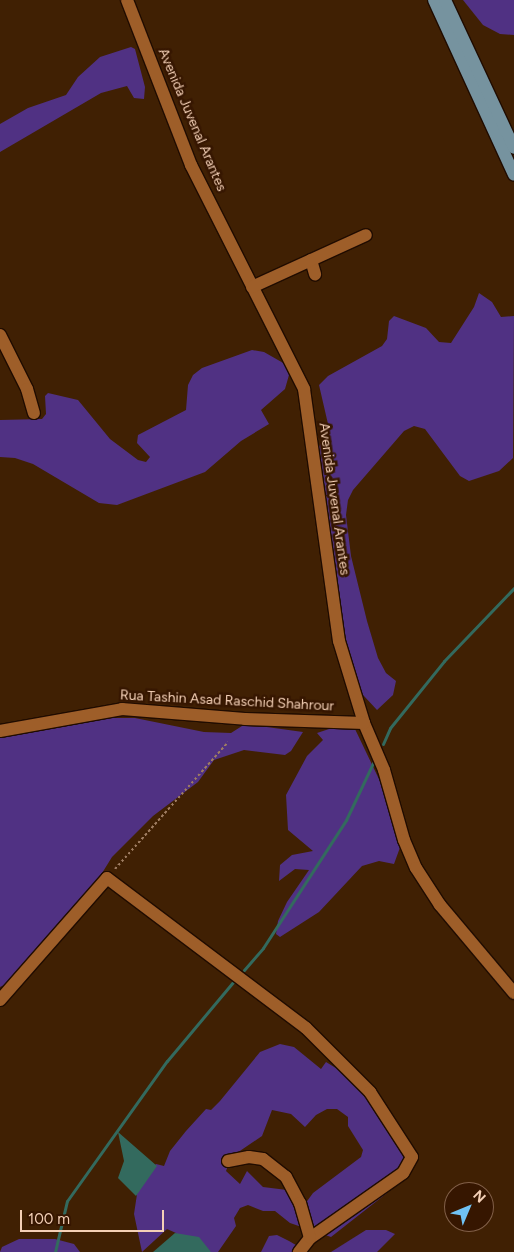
<!DOCTYPE html>
<html>
<head>
<meta charset="utf-8">
<style>
  body { margin:0 }
  #map { position:relative; width:514px; height:1252px; overflow:hidden; background:#402003; font-family:Figtree,sans-serif }
  div>[style] { position:absolute }
  .green>* { inset:0; background:#503183 }
  .water>* { inset:0; background:#336a5e }
  .stream>* { height:3px; margin:-1.5px; padding:0 1.5px; transform-origin:1.5px; border-radius:1.5px; background:#336a5e }
  .path>* { height:2px; margin-top:-1px; transform-origin:0; background:repeating-linear-gradient(90deg,#9f7d62 0 2.5px,transparent 0 5px) }
  .roads { filter:drop-shadow(1px 0 #200c00) drop-shadow(-1px 0 #200c00) drop-shadow(0 1px #200c00) drop-shadow(0 -1px #200c00) }
  .minor>* { height:12px; margin:-6px; padding:0 6px; transform-origin:6px; border-radius:6px; background:#9e5e29 }
  .major>* { height:12px; margin:-6px; padding:0 6px; transform-origin:6px; border-radius:6px; background:#76939f }
  span { translate:-50% -50%; white-space:nowrap; text-align:center; line-height:1.15; -webkit-text-stroke:5px #361600; paint-order:stroke }
  .street-label { font-size:14px; color:#f4d0b6 }
  .north { position:absolute; left:444px; top:1182px; width:50px; height:50px; box-sizing:border-box; background:#361600; border:1px solid #826049; border-radius:50%; rotate:45deg; font-size:14px; font-weight:700; line-height:20px; text-align:center; color:#f4d0b6 }
  .north::after { content:''; display:block; margin:auto; width:18px; height:22px; background:#70c2f4; clip-path:polygon(50% 0,100% 100%,50% 72%,0 100%) }
  .scale { position:absolute; left:20px; top:1210px; width:144px; height:22px; box-sizing:border-box; border:2px solid #f4d0b6; border-top:0; padding-left:6px; font-size:15px; line-height:18px; white-space:nowrap; color:#f4d0b6; -webkit-text-stroke:4px #361600; paint-order:stroke }
</style>
</head>
<body>
<div id="map">
  <div class="green">
    <div style="clip-path:polygon(463px 0,514px 0,514px 35px,500px 34px,483px 25px)"></div>
    <div style="clip-path:polygon(131px 47px,135px 49px,145px 87px,144px 99px,134px 98px,127px 86px,101px 93px,0 152px,0 124px,28px 108px,66px 95px,78px 77px,100px 57px)"></div>
    <div style="clip-path:polygon(479px 293px,492px 302px,501px 317px,514px 316px,513px 458px,499px 471px,469px 481px,460px 476px,425px 429px,414px 426px,404px 431px,353px 490px,348px 500px,346px 515px,351px 556px,367px 621px,378px 658px,386px 673px,396px 681px,393px 695px,377px 710px,351px 682px,315px 458px,328px 424px,319px 385px,328px 376px,382px 346px,387px 339px,389px 321px,394px 316px,426px 328px,439px 342px,451px 343px,474px 307px)"></div>
    <div style="clip-path:polygon(252px 350px,264px 352px,285px 364px,289px 375px,285px 389px,261px 410px,269px 424px,241px 441px,205px 472px,117px 505px,99px 503px,33px 464px,15px 458px,0 457px,0 420px,42px 419px,46px 414px,45px 396px,48px 393px,78px 400px,110px 439px,138px 460px,146px 462px,150px 457px,137px 443px,138px 435px,186px 410px,188px 385px,193px 375px,202px 368px)"></div>
    <div style="clip-path:polygon(99px 718px,135px 718px,204px 732px,231px 733px,242px 726px,252px 725px,303px 732px,291px 751px,285px 755px,244px 750px,214px 760px,198px 782px,153px 816px,112px 857px,78px 912px,11px 982px,0 987px,0 737px)"></div>
    <div style="clip-path:polygon(329px 729px,355px 729px,399px 821px,402px 842px,394px 864px,379px 861px,362px 866px,319px 912px,280px 937px,276px 934px,278px 921px,287px 902px,309px 870px,295px 869px,279px 881px,280px 865px,292px 855px,313px 851px,288px 830px,286px 795px,307px 756px,323px 740px,317px 733px)"></div>
    <div style="clip-path:polygon(evenodd,280px 1044px,294px 1047px,321px 1069px,326px 1062px,367px 1087px,405px 1151px,403px 1166px,387px 1193px,331px 1237px,290px 1223px,275px 1211px,263px 1211px,248px 1205px,240px 1208px,234px 1218px,236px 1226px,218px 1252px,188px 1252px,176px 1233px,167px 1229px,142px 1252px,134px 1214px,139px 1181px,156px 1164px,164px 1166px,170px 1151px,186px 1131px,206px 1109px,211px 1110px,220px 1101px,260px 1052px,280px 1044px,327px 1109px,337px 1109px,348px 1117px,348px 1126px,363px 1150px,361px 1157px,313px 1193px,305px 1204px,287px 1190px,263px 1187px,247px 1171px,240px 1184px,226px 1171px,231px 1157px,262px 1136px,272px 1110px,291px 1114px,305px 1127px,316px 1115px,327px 1109px)"></div>
    <div style="clip-path:polygon(366px 1230px,386px 1230px,395px 1234px,377px 1252px,331px 1252px)"></div>
    <div style="clip-path:polygon(277px 1235px,289px 1241px,308px 1252px,261px 1252px,269px 1236px)"></div>
    <div style="clip-path:polygon(19px 1239px,55px 1239px,74px 1244px,80px 1252px,0 1252px,2px 1247px)"></div>
  </div>
  <div class="water">
    <div style="clip-path:polygon(118px 1132px,157px 1166px,136px 1196px,118px 1178px,124px 1161px)"></div>
    <div style="clip-path:polygon(175px 1233px,199px 1237px,211px 1252px,153px 1252px)"></div>
  </div>
  <div class="stream">
    <div style="left:383px;top:744px;width:17px;rotate:-66deg"></div>
    <div style="left:390px;top:728px;width:86px;rotate:-51.1deg"></div>
    <div style="left:444px;top:661px;width:101px;rotate:-46.2deg"></div>
    <div style="left:244px;top:970px;width:29px;rotate:-49deg"></div>
    <div style="left:263px;top:948px;width:153px;rotate:-57deg"></div>
    <div style="left:346px;top:820px;width:63px;rotate:-64.7deg"></div>
    <div style="left:55px;top:1252px;width:52px;rotate:-76.8deg"></div>
    <div style="left:67px;top:1201px;width:172px;rotate:-54.5deg"></div>
    <div style="left:167px;top:1061px;width:103px;rotate:-50.1deg"></div>
  </div>
  <div class="path">
    <div style="left:115px;top:869px;width:170px;rotate:-48.3deg"></div>
  </div>
  <div class="roads">
    <div class="minor">
      <div style="left:127px;top:0;width:177px;rotate:68.8deg"></div>
      <div style="left:191px;top:165px;width:251px;rotate:63.2deg"></div>
      <div style="left:304px;top:389px;width:254px;rotate:82.1deg"></div>
      <div style="left:339px;top:641px;width:86px;rotate:73deg"></div>
      <div style="left:364px;top:723px;width:51px;rotate:66.9deg"></div>
      <div style="left:384px;top:770px;width:73px;rotate:74.1deg"></div>
      <div style="left:404px;top:840px;width:30px;rotate:67deg"></div>
      <div style="left:416px;top:868px;width:44px;rotate:57deg"></div>
      <div style="left:440px;top:905px;width:115px;rotate:49.9deg"></div>
      <div style="left:311px;top:260px;width:15px;rotate:74deg"></div>
      <div style="left:252px;top:287px;width:125px;rotate:-24.5deg"></div>
      <div style="left:0;top:335px;width:60px;rotate:63.4deg"></div>
      <div style="left:27px;top:389px;width:25px;rotate:74deg"></div>
      <div style="left:0;top:731px;width:124px;rotate:-10.2deg"></div>
      <div style="left:122px;top:709px;width:123px;rotate:4.6deg"></div>
      <div style="left:245px;top:719px;width:119px;rotate:1.9deg"></div>
      <div style="left:0;top:1000px;width:162px;rotate:-48.7deg"></div>
      <div style="left:107px;top:878px;width:249px;rotate:37deg"></div>
      <div style="left:306px;top:1028px;width:91px;rotate:45deg"></div>
      <div style="left:370px;top:1092px;width:77px;rotate:57.1deg"></div>
      <div style="left:412px;top:1157px;width:18px;rotate:119deg"></div>
      <div style="left:403px;top:1173px;width:113px;rotate:145deg"></div>
      <div style="left:310px;top:1238px;width:18px;rotate:128deg"></div>
      <div style="left:228px;top:1161px;width:21px;rotate:-11deg"></div>
      <div style="left:249px;top:1157px;width:14px;rotate:8deg"></div>
      <div style="left:263px;top:1159px;width:29px;rotate:38deg"></div>
      <div style="left:286px;top:1177px;width:30px;rotate:62deg"></div>
      <div style="left:300px;top:1203px;width:36px;rotate:74deg"></div>
    </div>
    <div class="major">
      <div style="left:434px;top:0;width:192px;rotate:65.4deg"></div>
      <div style="left:445px;top:0;width:163px;rotate:65deg"></div>
    </div>
  </div>
  <div class="street-label">
    <span style="left:192px;top:120px;rotate:67deg">Avenida Juvenal Arantes</span>
    <span style="left:334px;top:499px;rotate:82deg">Avenida Juvenal Arantes</span>
    <span style="left:227px;top:701px;rotate:3deg">Rua Tashin Asad Raschid Shahrour</span>
  </div>
  <div class="north">N</div>
  <div class="scale">100 m</div>
</div>
</body>
</html>
